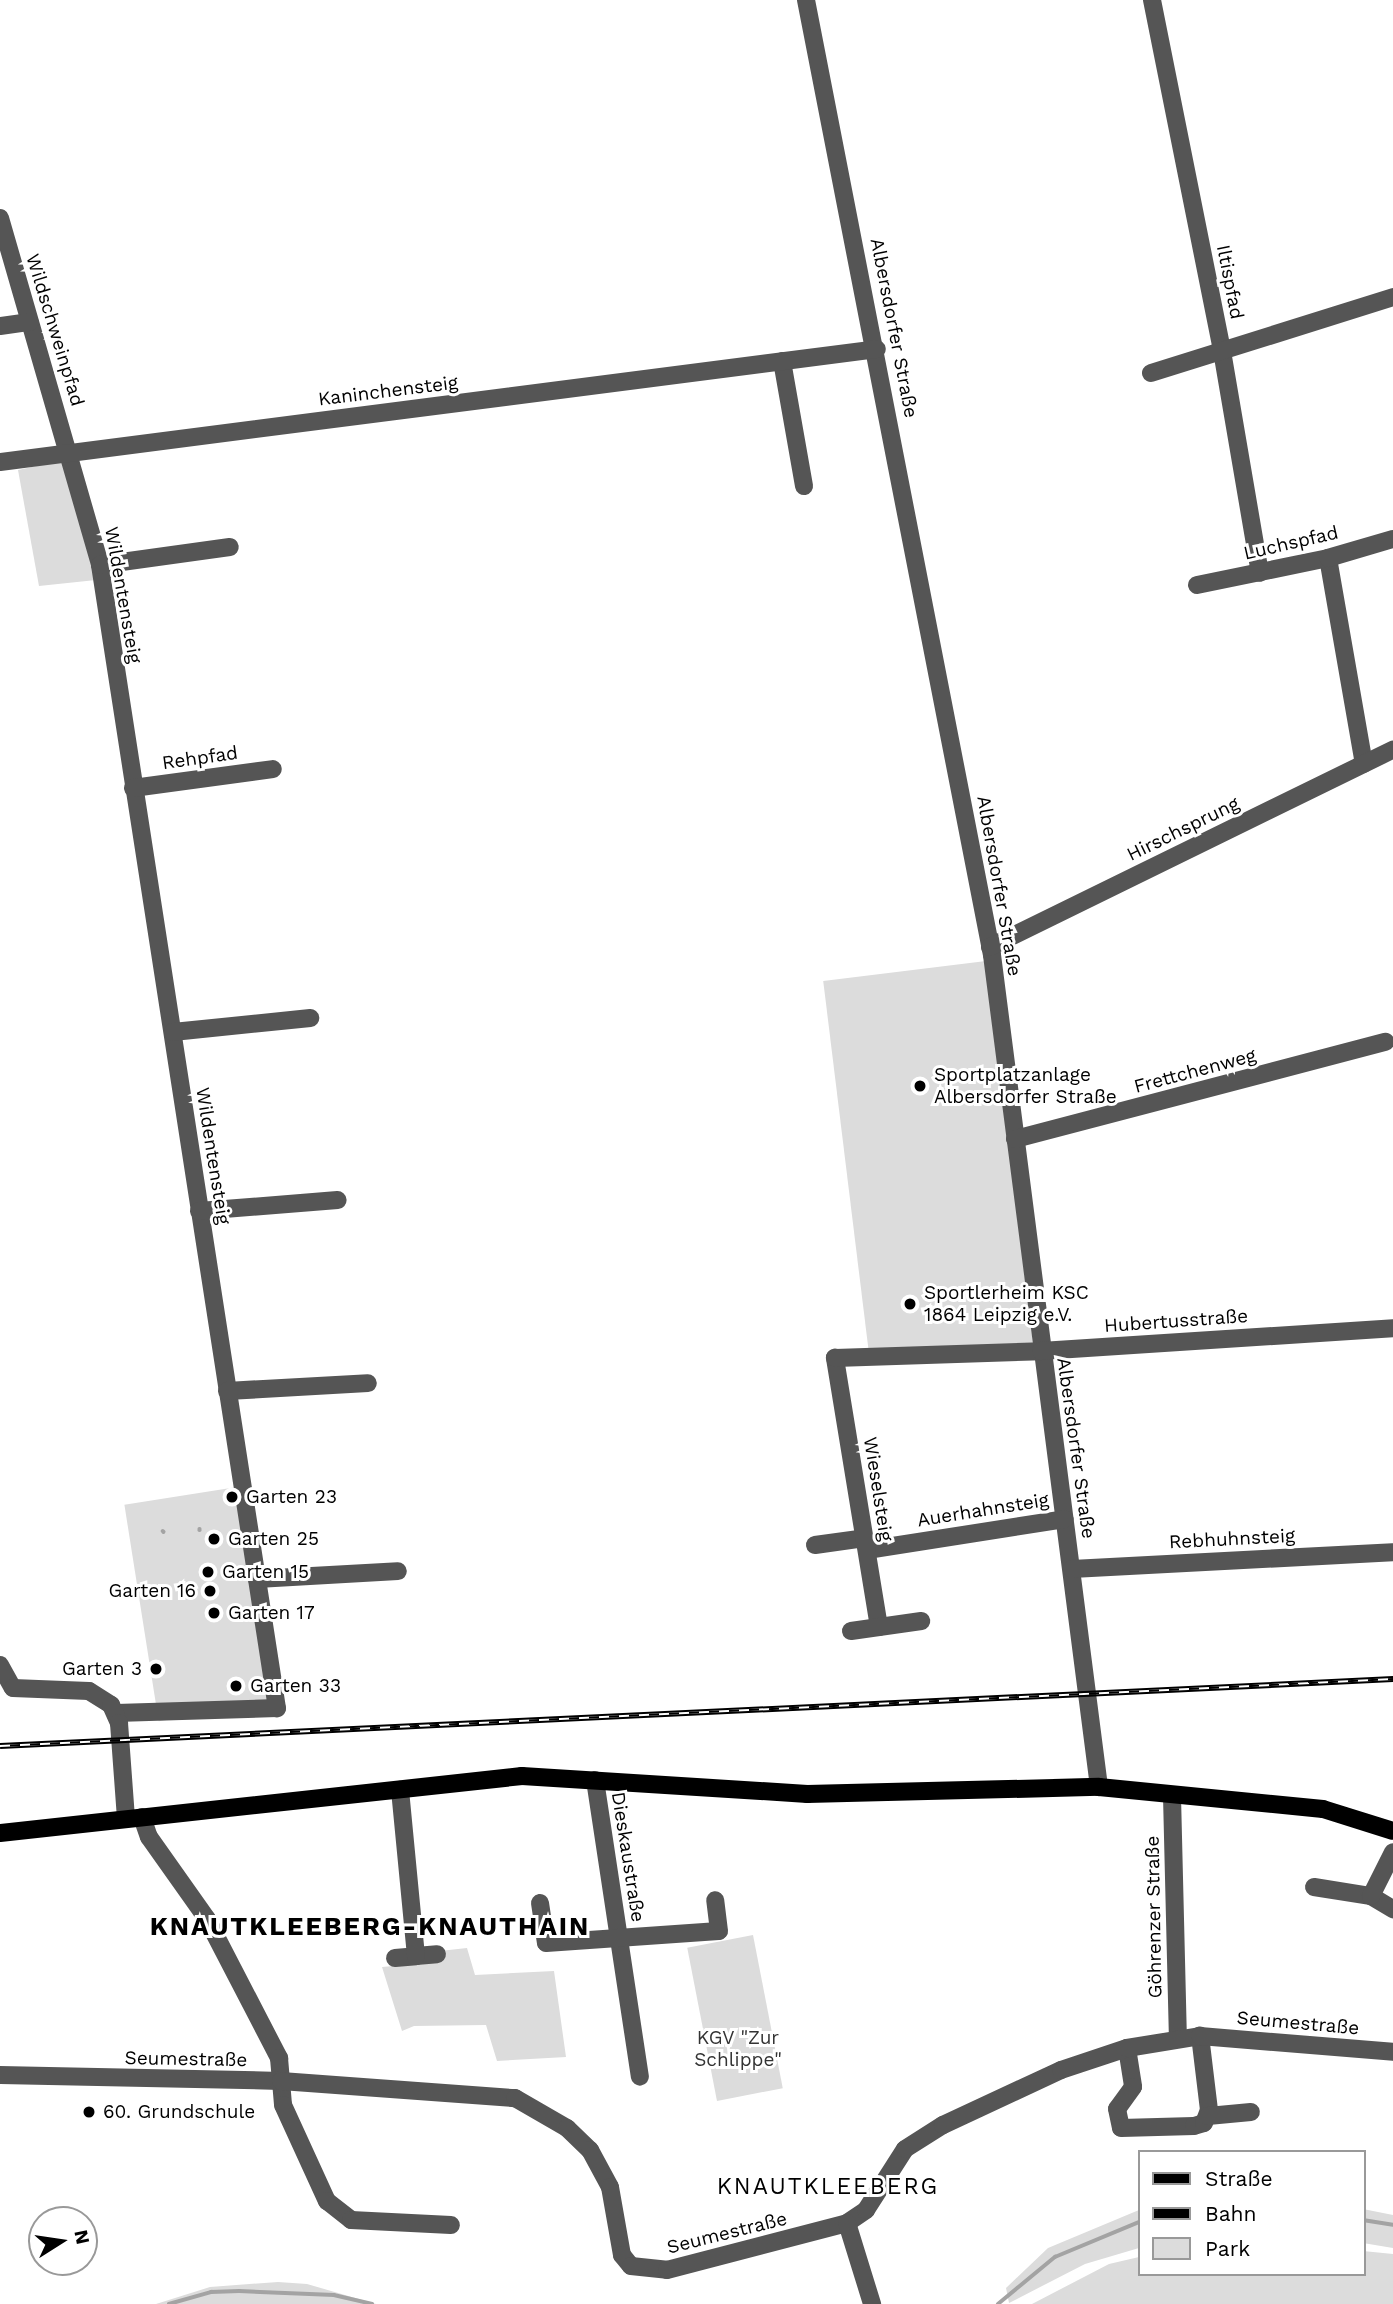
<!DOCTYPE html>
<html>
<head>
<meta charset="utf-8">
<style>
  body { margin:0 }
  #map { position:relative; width:1393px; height:2304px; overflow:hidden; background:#fff; font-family:"Work Sans",sans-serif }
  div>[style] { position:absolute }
  .green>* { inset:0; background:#dcdcdc; transform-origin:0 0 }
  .stream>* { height:3.5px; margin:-1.75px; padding:0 1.75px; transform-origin:1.75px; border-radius:1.75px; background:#a3a3a3 }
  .minor>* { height:18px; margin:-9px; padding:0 9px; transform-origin:9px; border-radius:9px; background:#555 }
  .major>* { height:18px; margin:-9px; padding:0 9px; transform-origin:9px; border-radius:9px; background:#000 }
  .tram>* { height:2px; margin:-1px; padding:0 1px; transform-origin:1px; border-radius:1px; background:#000 }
  .rail>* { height:6px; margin-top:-3px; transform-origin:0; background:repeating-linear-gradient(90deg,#fff 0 10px,#000 0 20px); box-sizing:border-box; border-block:2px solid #000 }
  .dots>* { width:19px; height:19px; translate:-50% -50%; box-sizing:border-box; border:4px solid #fff; border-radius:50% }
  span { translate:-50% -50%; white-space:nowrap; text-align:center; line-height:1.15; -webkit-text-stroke:6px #fff; paint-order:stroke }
  .street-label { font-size:19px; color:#000 }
  .poi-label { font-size:19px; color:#000 }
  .left { translate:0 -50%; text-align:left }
  .right { translate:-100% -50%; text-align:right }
  .park-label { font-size:19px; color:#333 }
  .quarter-label { font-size:23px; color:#000; letter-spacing:2px }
  .district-label { font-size:26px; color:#000; font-weight:700; letter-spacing:2px }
  .legend { position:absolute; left:1138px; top:2150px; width:228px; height:126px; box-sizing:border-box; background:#fff; border:2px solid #999; margin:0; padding:9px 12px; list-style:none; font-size:21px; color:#000 }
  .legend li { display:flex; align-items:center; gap:14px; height:35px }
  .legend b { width:35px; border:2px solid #999 }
  .north { position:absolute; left:28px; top:2206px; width:70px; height:70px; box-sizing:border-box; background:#fff; border:2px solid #999; border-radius:50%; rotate:78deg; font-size:19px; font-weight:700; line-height:28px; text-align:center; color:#000 }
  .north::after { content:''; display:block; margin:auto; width:24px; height:32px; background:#000; clip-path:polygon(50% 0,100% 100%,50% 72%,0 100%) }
</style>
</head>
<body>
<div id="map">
  <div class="green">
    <div style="clip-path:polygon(64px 460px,96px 580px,39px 586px,18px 470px)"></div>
    <div style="left:986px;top:961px;width:387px;height:164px;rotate:83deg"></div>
    <div style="left:237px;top:1487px;width:219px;height:114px;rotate:81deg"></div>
    <div style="left:753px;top:1935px;width:156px;height:67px;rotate:79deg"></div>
    <div style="clip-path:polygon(467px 1948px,475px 1975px,554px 1971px,566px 2057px,497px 2061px,486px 2025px,414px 2026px,402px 2031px,382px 1967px,438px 1962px,440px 1951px)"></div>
    <div style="clip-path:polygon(1363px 2209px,1393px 2215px,1393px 2248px,1363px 2243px)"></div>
    <div style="clip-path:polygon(1139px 2210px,1139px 2248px,1085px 2264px,1009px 2303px,1006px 2288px,1048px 2248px)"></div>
    <div style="clip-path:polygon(1363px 2251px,1393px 2254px,1393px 2304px,1032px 2304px,1109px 2264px,1139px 2257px,1139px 2274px,1363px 2274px)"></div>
    <div style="clip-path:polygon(278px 2282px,307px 2284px,376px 2304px,156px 2304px,210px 2287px)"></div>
  </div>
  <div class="stream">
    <div style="left:200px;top:1529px;width:1px;rotate:90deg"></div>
    <div style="left:163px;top:1531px;width:1px;rotate:45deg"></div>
    <div style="left:1363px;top:2220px;width:30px;rotate:9deg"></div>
    <div style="left:169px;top:2304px;width:44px;rotate:-15.9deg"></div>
    <div style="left:211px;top:2292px;width:28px;rotate:-2deg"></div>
    <div style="left:239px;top:2291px;width:95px;rotate:2.4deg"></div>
    <div style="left:334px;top:2295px;width:39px;rotate:13deg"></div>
    <div style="left:998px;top:2304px;width:74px;rotate:-39.5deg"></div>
    <div style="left:1055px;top:2257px;width:91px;rotate:-22.6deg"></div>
  </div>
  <div class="minor">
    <div style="left:806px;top:0;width:973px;rotate:78.98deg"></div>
    <div style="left:992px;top:955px;width:839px;rotate:82.67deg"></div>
    <div style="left:1152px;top:0;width:358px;rotate:78.7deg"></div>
    <div style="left:1222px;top:351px;width:225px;rotate:80.3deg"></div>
    <div style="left:0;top:218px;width:361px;rotate:73.9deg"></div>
    <div style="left:100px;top:565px;width:1157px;rotate:81.2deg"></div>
    <div style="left:277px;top:1708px;width:161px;rotate:178.2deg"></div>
    <div style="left:0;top:326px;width:30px;rotate:-8deg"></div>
    <div style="left:782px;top:361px;width:127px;rotate:80deg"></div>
    <div style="left:1151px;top:373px;width:254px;rotate:-17.4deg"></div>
    <div style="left:0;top:462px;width:884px;rotate:-7.34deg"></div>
    <div style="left:1328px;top:558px;width:209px;rotate:80.1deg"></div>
    <div style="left:100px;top:565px;width:131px;rotate:-7.9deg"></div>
    <div style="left:1197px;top:585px;width:134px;rotate:-11.6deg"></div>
    <div style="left:1328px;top:558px;width:68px;rotate:-16.3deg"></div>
    <div style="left:133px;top:788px;width:141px;rotate:-7.7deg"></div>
    <div style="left:990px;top:947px;width:449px;rotate:-26.1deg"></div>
    <div style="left:173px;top:1032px;width:138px;rotate:-5.8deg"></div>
    <div style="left:1015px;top:1139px;width:383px;rotate:-14.7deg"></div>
    <div style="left:199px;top:1211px;width:139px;rotate:-4.5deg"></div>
    <div style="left:227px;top:1391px;width:141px;rotate:-3.2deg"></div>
    <div style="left:815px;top:1545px;width:50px;rotate:-8deg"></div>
    <div style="left:867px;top:1550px;width:200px;rotate:-8.9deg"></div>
    <div style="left:1072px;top:1569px;width:321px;rotate:-3deg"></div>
    <div style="left:257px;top:1579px;width:141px;rotate:-3.2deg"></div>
    <div style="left:879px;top:1627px;width:273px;rotate:-99.3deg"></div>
    <div style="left:835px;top:1358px;width:206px;rotate:-1.9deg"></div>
    <div style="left:1041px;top:1351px;width:353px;rotate:-3.7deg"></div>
    <div style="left:851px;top:1631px;width:71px;rotate:-8.1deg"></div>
    <div style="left:0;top:1665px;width:26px;rotate:61deg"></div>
    <div style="left:13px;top:1688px;width:76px;rotate:2.3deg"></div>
    <div style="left:89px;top:1691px;width:26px;rotate:32deg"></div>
    <div style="left:111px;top:1705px;width:20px;rotate:66deg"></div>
    <div style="left:119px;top:1723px;width:96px;rotate:85.8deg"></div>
    <div style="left:595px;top:1780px;width:300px;rotate:81.4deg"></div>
    <div style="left:1172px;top:1796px;width:241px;rotate:88.6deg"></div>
    <div style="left:142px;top:1817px;width:21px;rotate:71deg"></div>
    <div style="left:149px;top:1837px;width:100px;rotate:54.7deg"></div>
    <div style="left:207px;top:1919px;width:157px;rotate:62.6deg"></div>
    <div style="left:279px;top:2058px;width:47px;rotate:85.1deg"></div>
    <div style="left:283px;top:2105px;width:106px;rotate:65.4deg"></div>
    <div style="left:327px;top:2201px;width:31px;rotate:38deg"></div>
    <div style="left:351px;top:2220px;width:100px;rotate:2.9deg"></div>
    <div style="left:1314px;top:1887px;width:58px;rotate:9deg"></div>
    <div style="left:1371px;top:1896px;width:26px;rotate:31deg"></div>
    <div style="left:1371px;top:1896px;width:49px;rotate:-63.4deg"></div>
    <div style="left:540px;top:1903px;width:40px;rotate:81.5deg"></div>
    <div style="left:546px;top:1943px;width:173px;rotate:-4deg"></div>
    <div style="left:719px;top:1931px;width:31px;rotate:-97deg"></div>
    <div style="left:416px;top:1956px;width:21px;rotate:-5deg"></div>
    <div style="left:395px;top:1958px;width:21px;rotate:-5deg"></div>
    <div style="left:416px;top:1956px;width:167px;rotate:-95.5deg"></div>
    <div style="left:1127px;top:2048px;width:39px;rotate:81deg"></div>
    <div style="left:1133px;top:2087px;width:27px;rotate:126deg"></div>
    <div style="left:1117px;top:2109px;width:19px;rotate:78deg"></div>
    <div style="left:1121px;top:2128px;width:73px;rotate:-1.6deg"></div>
    <div style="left:1194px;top:2126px;width:10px;rotate:-17deg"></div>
    <div style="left:1204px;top:2123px;width:14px;rotate:-69deg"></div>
    <div style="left:1209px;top:2110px;width:75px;rotate:-96.9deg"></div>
    <div style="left:0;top:2075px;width:281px;rotate:1.2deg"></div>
    <div style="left:281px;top:2081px;width:235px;rotate:4.2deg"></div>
    <div style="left:515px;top:2098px;width:60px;rotate:30deg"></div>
    <div style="left:567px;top:2128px;width:32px;rotate:44deg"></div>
    <div style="left:590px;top:2150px;width:42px;rotate:61.6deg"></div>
    <div style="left:610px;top:2187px;width:69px;rotate:80deg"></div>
    <div style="left:622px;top:2255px;width:14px;rotate:51deg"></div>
    <div style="left:631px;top:2266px;width:36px;rotate:6deg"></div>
    <div style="left:667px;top:2270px;width:186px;rotate:-14.6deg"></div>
    <div style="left:847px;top:2223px;width:23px;rotate:-34deg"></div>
    <div style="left:866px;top:2210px;width:72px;rotate:-57.4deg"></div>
    <div style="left:905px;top:2149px;width:45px;rotate:-32.3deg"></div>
    <div style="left:943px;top:2125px;width:130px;rotate:-25deg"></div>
    <div style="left:1061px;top:2070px;width:70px;rotate:-18.4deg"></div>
    <div style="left:1127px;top:2048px;width:74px;rotate:-9.3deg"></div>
    <div style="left:1200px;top:2036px;width:194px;rotate:4.7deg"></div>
    <div style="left:1208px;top:2116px;width:43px;rotate:-5.3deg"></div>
    <div style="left:847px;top:2223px;width:85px;rotate:72.8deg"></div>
  </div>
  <div class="major">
    <div style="left:0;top:1833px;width:525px;rotate:-6.23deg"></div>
    <div style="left:522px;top:1776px;width:286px;rotate:3.6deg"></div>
    <div style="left:807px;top:1794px;width:292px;rotate:-1.4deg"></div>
    <div style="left:1099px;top:1787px;width:225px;rotate:5.6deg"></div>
    <div style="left:1323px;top:1809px;width:73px;rotate:17.4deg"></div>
  </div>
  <div class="tram">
    <div style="left:1360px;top:1819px;width:34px;rotate:12deg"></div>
  </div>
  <div class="rail">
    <div style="left:0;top:1746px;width:1395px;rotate:-2.75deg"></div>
  </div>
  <div class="dots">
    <div style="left:920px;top:1086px;background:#000"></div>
    <div style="left:910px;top:1304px;background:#000"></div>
    <div style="left:232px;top:1497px;background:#000"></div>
    <div style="left:214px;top:1539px;background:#000"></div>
    <div style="left:208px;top:1572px;background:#000"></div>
    <div style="left:210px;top:1591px;background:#000"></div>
    <div style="left:214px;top:1613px;background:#000"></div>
    <div style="left:156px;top:1669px;background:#000"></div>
    <div style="left:236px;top:1686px;background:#000"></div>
    <div style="left:89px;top:2112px;background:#000"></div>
  </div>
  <div class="street-label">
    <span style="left:1230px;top:282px;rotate:79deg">Iltispfad</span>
    <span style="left:894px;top:328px;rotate:79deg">Albersdorfer Straße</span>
    <span style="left:55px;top:330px;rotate:73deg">Wildschweinpfad</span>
    <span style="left:388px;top:391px;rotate:-7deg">Kaninchensteig</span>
    <span style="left:1291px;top:543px;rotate:-13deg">Luchspfad</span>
    <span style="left:123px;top:595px;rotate:80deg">Wildentensteig</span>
    <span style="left:200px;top:758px;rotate:-8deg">Rehpfad</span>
    <span style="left:1183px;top:829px;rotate:-26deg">Hirschsprung</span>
    <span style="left:999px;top:886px;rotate:80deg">Albersdorfer Straße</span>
    <span style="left:1195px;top:1071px;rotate:-15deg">Frettchenweg</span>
    <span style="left:213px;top:1156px;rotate:81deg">Wildentensteig</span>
    <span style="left:1176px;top:1321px;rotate:-4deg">Hubertusstraße</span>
    <span style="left:1076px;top:1448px;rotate:82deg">Albersdorfer Straße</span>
    <span style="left:878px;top:1489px;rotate:81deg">Wieselsteig</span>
    <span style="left:983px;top:1510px;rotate:-9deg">Auerhahnsteig</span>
    <span style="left:1232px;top:1539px;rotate:-3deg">Rebhuhnsteig</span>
    <span style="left:628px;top:1857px;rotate:81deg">Dieskaustraße</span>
    <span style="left:1154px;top:1917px;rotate:-91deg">Göhrenzer Straße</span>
    <span style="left:1298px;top:2023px;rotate:5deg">Seumestraße</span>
    <span style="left:186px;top:2059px;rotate:1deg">Seumestraße</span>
    <span style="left:727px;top:2233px;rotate:-14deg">Seumestraße</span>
  </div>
  <div class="poi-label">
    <span class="left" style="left:934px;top:1086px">Sportplatzanlage<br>Albersdorfer Straße</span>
    <span class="left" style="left:924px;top:1304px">Sportlerheim KSC<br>1864 Leipzig e.V.</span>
    <span class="left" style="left:246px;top:1497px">Garten 23</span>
    <span class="left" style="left:228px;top:1539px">Garten 25</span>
    <span class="left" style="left:222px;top:1572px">Garten 15</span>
    <span class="right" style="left:196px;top:1591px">Garten 16</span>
    <span class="left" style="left:228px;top:1613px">Garten 17</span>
    <span class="right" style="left:142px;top:1669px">Garten 3</span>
    <span class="left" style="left:250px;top:1686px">Garten 33</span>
    <span class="left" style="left:103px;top:2112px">60. Grundschule</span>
  </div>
  <div class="park-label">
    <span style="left:738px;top:2049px">KGV "Zur<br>Schlippe"</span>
  </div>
  <div class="quarter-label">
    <span style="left:828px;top:2187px">KNAUTKLEEBERG</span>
  </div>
  <div class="district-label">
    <span style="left:370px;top:1927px">KNAUTKLEEBERG-KNAUTHAIN</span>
  </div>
  <ul class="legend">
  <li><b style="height:9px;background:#000"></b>Straße</li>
  <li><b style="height:9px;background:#000"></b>Bahn</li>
  <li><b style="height:19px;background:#dcdcdc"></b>Park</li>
  </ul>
  <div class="north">N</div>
</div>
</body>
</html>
